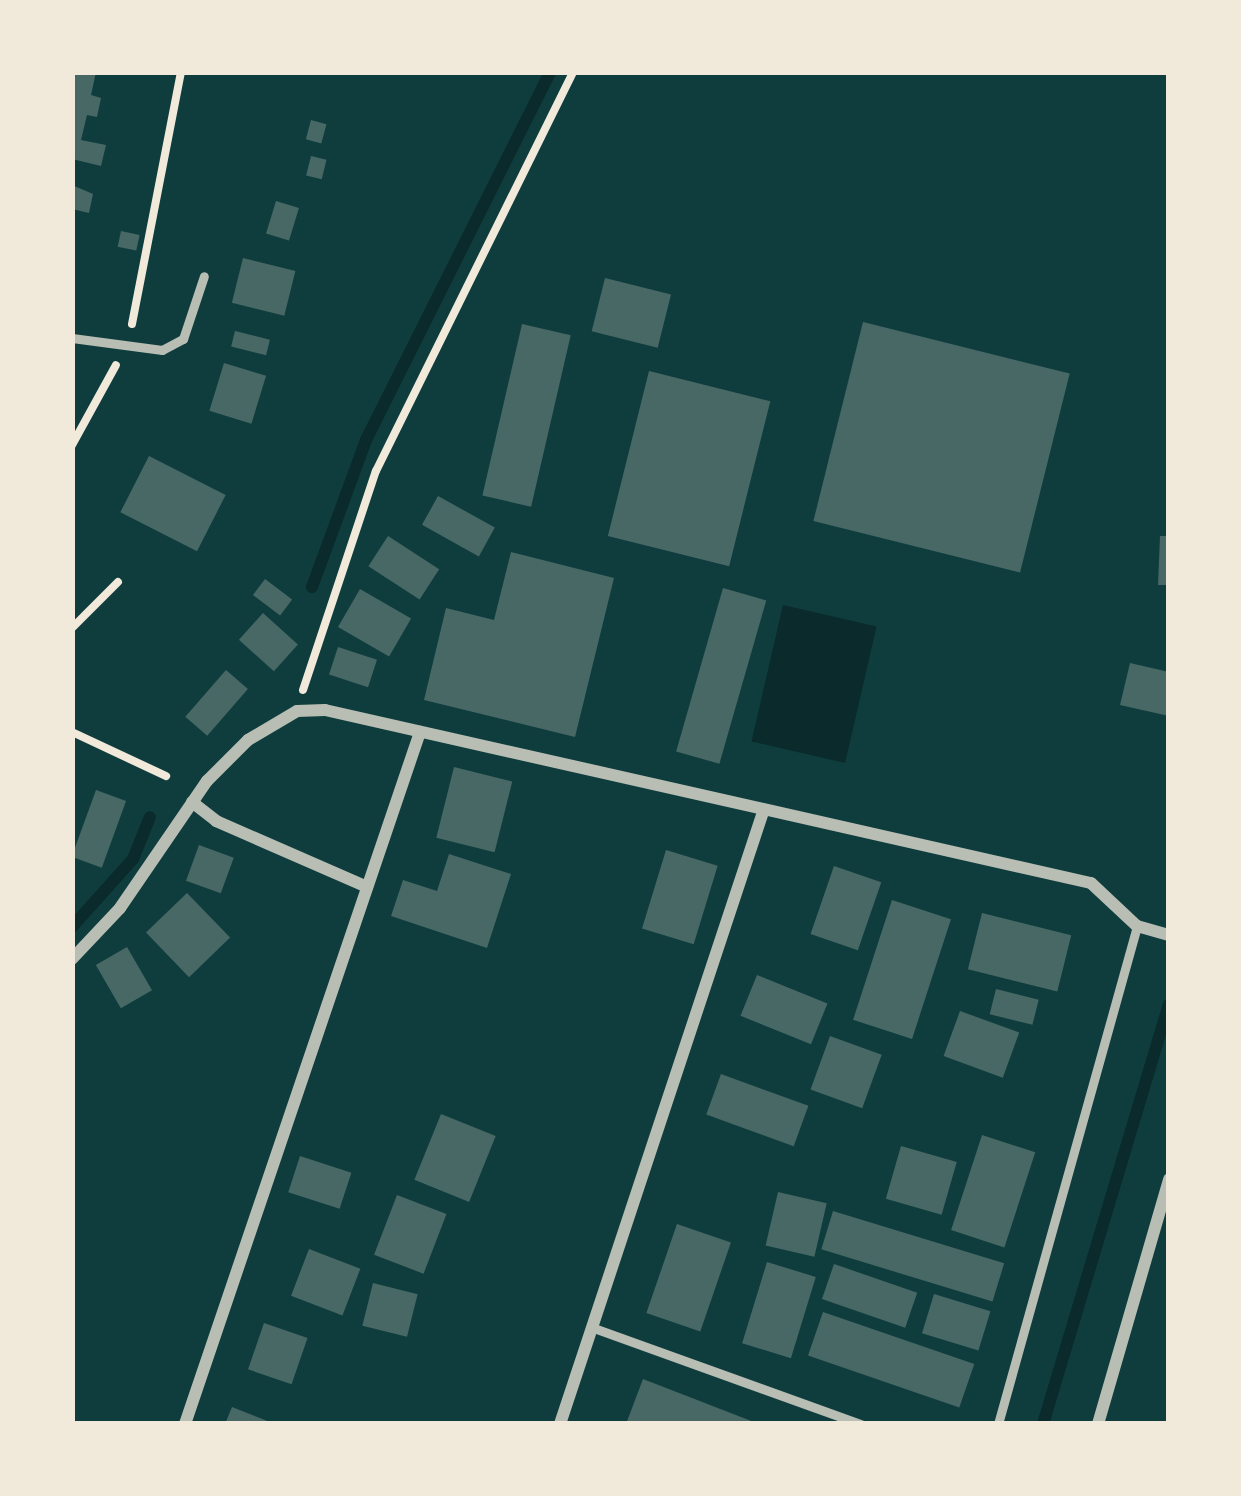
<!DOCTYPE html>
<html>
<head>
<meta charset="utf-8">
<style>
  body { margin:0 }
  #map { position:relative; width:1241px; height:1496px; overflow:hidden; background:#0f3d3e; font-family:Bitter,serif }
  div>[style] { position:absolute }
  .water>* { inset:0; background:#0a2a2b; transform-origin:0 0 }
  .stream>* { height:12px; margin:-6px; padding:0 6px; transform-origin:6px; border-radius:6px; background:#0a2a2b }
  .building>* { inset:0; background:#486865; transform-origin:0 0 }
  .path>* { height:8px; margin:-4px; padding:0 4px; transform-origin:4px; border-radius:4px; background:#f1e9da }
  .service>* { height:9px; margin:-4.5px; padding:0 4.5px; transform-origin:4.5px; border-radius:4.5px; background:#b8beb3 }
  .minor>* { height:12px; margin:-6px; padding:0 6px; transform-origin:6px; border-radius:6px; background:#b8beb3 }
  span { translate:-50% -50%; white-space:nowrap; text-align:center; line-height:1.15; -webkit-text-stroke:9px #f1e9da; paint-order:stroke }
  .frame { position:absolute; inset:0; border:75px solid #f1e9da; pointer-events:none }
</style>
</head>
<body>
<div id="map">
  <div class="water">
    <div style="left:783px;top:605px;width:96px;height:140px;rotate:13deg"></div>
  </div>
  <div class="stream">
    <div style="left:312px;top:587px;width:157px;rotate:-69.8deg"></div>
    <div style="left:366px;top:440px;width:411px;rotate:-63.4deg"></div>
    <div style="left:72px;top:927px;width:91px;rotate:-48.1deg"></div>
    <div style="left:133px;top:859px;width:45px;rotate:-68deg"></div>
    <div style="left:1043px;top:1424px;width:438px;rotate:-73.3deg"></div>
  </div>
  <div class="building">
    <div style="clip-path:polygon(72px 72px,96px 72px,91px 95px,101px 98px,97px 117px,87px 115px,81px 140px,106px 145px,101px 166px,72px 159px)"></div>
    <div style="left:311px;top:120px;width:16px;height:20px;rotate:15deg"></div>
    <div style="left:311px;top:156px;width:16px;height:20px;rotate:14deg"></div>
    <div style="clip-path:polygon(72px 185px,93px 194px,89px 213px,72px 209px)"></div>
    <div style="left:276px;top:201px;width:24px;height:34px;rotate:17deg"></div>
    <div style="left:121px;top:231px;width:19px;height:16px;rotate:12deg"></div>
    <div style="left:243px;top:258px;width:54px;height:46px;rotate:14deg"></div>
    <div style="left:605px;top:278px;width:68px;height:55px;rotate:14deg"></div>
    <div style="left:863px;top:322px;width:213px;height:205px;rotate:14deg"></div>
    <div style="left:522px;top:324px;width:50px;height:176px;rotate:13deg"></div>
    <div style="left:235px;top:331px;width:36px;height:16px;rotate:14deg"></div>
    <div style="left:224px;top:363px;width:44px;height:50px;rotate:17deg"></div>
    <div style="left:649px;top:371px;width:125px;height:170px;rotate:14deg"></div>
    <div style="left:149px;top:456px;width:86px;height:63px;rotate:27deg"></div>
    <div style="left:438px;top:496px;width:65px;height:33px;rotate:29deg"></div>
    <div style="left:388px;top:536px;width:61px;height:36px;rotate:33deg"></div>
    <div style="clip-path:polygon(1160px 536px,1169px 536px,1169px 585px,1158px 585px)"></div>
    <div style="clip-path:polygon(511px 552px,614px 578px,575px 737px,424px 700px,446px 608px,494px 620px)"></div>
    <div style="left:265px;top:579px;width:34px;height:20px;rotate:37deg"></div>
    <div style="left:723px;top:588px;width:45px;height:170px;rotate:16deg"></div>
    <div style="left:360px;top:589px;width:59px;height:44px;rotate:30deg"></div>
    <div style="left:263px;top:613px;width:47px;height:36px;rotate:42deg"></div>
    <div style="left:338px;top:647px;width:41px;height:29px;rotate:18deg"></div>
    <div style="clip-path:polygon(1130px 663px,1169px 672px,1169px 716px,1120px 705px)"></div>
    <div style="left:226px;top:670px;width:29px;height:62px;rotate:41deg"></div>
    <div style="left:454px;top:767px;width:60px;height:73px;rotate:14deg"></div>
    <div style="left:96px;top:790px;width:32px;height:71px;rotate:20deg"></div>
    <div style="left:199px;top:845px;width:37px;height:38px;rotate:20deg"></div>
    <div style="left:666px;top:850px;width:54px;height:82px;rotate:17deg"></div>
    <div style="clip-path:polygon(449px 854px,511px 874px,487px 948px,391px 916px,403px 880px,437px 891px)"></div>
    <div style="left:834px;top:866px;width:50px;height:72px;rotate:19deg"></div>
    <div style="left:187px;top:893px;width:62px;height:57px;rotate:46deg"></div>
    <div style="left:892px;top:900px;width:62px;height:126px;rotate:18deg"></div>
    <div style="left:982px;top:913px;width:92px;height:58px;rotate:14deg"></div>
    <div style="left:127px;top:947px;width:50px;height:36px;rotate:60deg"></div>
    <div style="left:757px;top:975px;width:76px;height:44px;rotate:22deg"></div>
    <div style="left:996px;top:989px;width:44px;height:26px;rotate:14deg"></div>
    <div style="left:960px;top:1011px;width:63px;height:48px;rotate:20deg"></div>
    <div style="left:830px;top:1036px;width:55px;height:57px;rotate:20deg"></div>
    <div style="left:721px;top:1074px;width:93px;height:43px;rotate:20deg"></div>
    <div style="left:441px;top:1114px;width:59px;height:71px;rotate:22deg"></div>
    <div style="left:982px;top:1135px;width:56px;height:100px;rotate:18deg"></div>
    <div style="left:901px;top:1146px;width:58px;height:55px;rotate:16deg"></div>
    <div style="left:300px;top:1156px;width:54px;height:38px;rotate:18deg"></div>
    <div style="left:778px;top:1192px;width:50px;height:55px;rotate:13deg"></div>
    <div style="left:397px;top:1195px;width:53px;height:64px;rotate:21deg"></div>
    <div style="left:833px;top:1211px;width:179px;height:40px;rotate:17deg"></div>
    <div style="left:677px;top:1224px;width:57px;height:94px;rotate:19deg"></div>
    <div style="left:309px;top:1249px;width:55px;height:50px;rotate:21deg"></div>
    <div style="left:767px;top:1262px;width:51px;height:85px;rotate:17deg"></div>
    <div style="left:834px;top:1264px;width:88px;height:37px;rotate:19deg"></div>
    <div style="left:373px;top:1283px;width:46px;height:44px;rotate:14deg"></div>
    <div style="left:934px;top:1294px;width:59px;height:41px;rotate:17deg"></div>
    <div style="left:823px;top:1312px;width:160px;height:46px;rotate:19deg"></div>
    <div style="left:264px;top:1323px;width:46px;height:49px;rotate:19deg"></div>
    <div style="clip-path:polygon(643px 1379px,759px 1424px,626px 1424px)"></div>
    <div style="clip-path:polygon(232px 1407px,275px 1424px,225px 1424px)"></div>
  </div>
  <div class="path">
    <div style="left:132px;top:324px;width:257px;rotate:-79deg"></div>
    <div style="left:72px;top:445px;width:91px;rotate:-61.2deg"></div>
    <div style="left:72px;top:628px;width:65px;rotate:-45deg"></div>
    <div style="left:303px;top:690px;width:231px;rotate:-71.6deg"></div>
    <div style="left:376px;top:471px;width:445px;rotate:-63.7deg"></div>
    <div style="left:72px;top:732px;width:104px;rotate:25.1deg"></div>
  </div>
  <div class="service">
    <div style="left:72px;top:338px;width:91px;rotate:7.6deg"></div>
    <div style="left:162px;top:350px;width:24px;rotate:-28deg"></div>
    <div style="left:183px;top:339px;width:66px;rotate:-71.6deg"></div>
    <div style="left:591px;top:1327px;width:287px;rotate:19.8deg"></div>
    <div style="left:998px;top:1424px;width:517px;rotate:-74.4deg"></div>
  </div>
  <div class="minor">
    <div style="left:192px;top:802px;width:31px;rotate:38deg"></div>
    <div style="left:216px;top:821px;width:165px;rotate:23.6deg"></div>
    <div style="left:72px;top:959px;width:70px;rotate:-46.7deg"></div>
    <div style="left:120px;top:908px;width:154px;rotate:-55.6deg"></div>
    <div style="left:207px;top:781px;width:58px;rotate:-45deg"></div>
    <div style="left:248px;top:740px;width:57px;rotate:-30.6deg"></div>
    <div style="left:297px;top:711px;width:28px;rotate:-2deg"></div>
    <div style="left:325px;top:710px;width:785px;rotate:12.73deg"></div>
    <div style="left:1091px;top:883px;width:63px;rotate:43.1deg"></div>
    <div style="left:1137px;top:926px;width:33px;rotate:16deg"></div>
    <div style="left:185px;top:1424px;width:731px;rotate:-71.24deg"></div>
    <div style="left:560px;top:1424px;width:645px;rotate:-71.65deg"></div>
    <div style="left:1098px;top:1424px;width:255px;rotate:-73.8deg"></div>
  </div>
  <div class="frame"></div>
</div>
</body>
</html>
